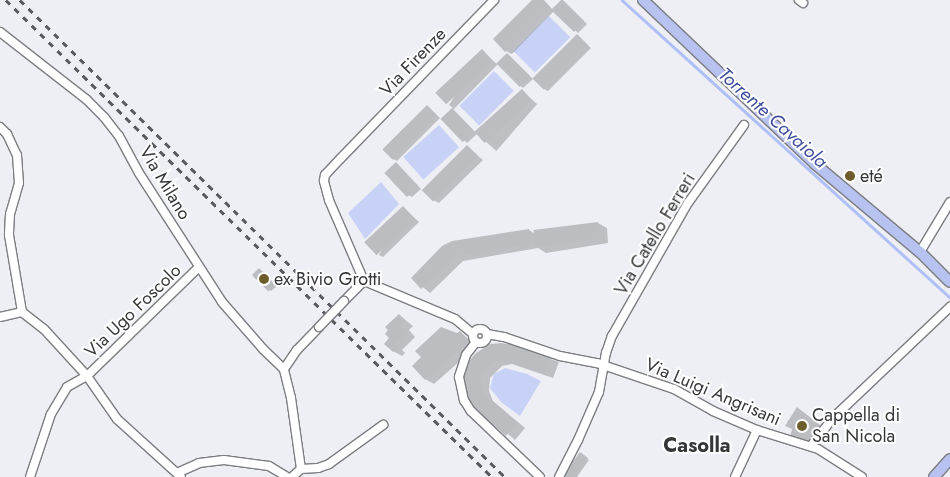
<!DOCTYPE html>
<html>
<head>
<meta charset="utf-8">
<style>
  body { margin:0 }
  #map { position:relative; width:950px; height:477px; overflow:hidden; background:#eeeff4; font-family:Jost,sans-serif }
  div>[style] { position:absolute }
  .green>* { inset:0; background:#c8d2f7; transform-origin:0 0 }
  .shadow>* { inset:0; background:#0003; transform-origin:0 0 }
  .stream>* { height:2.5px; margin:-1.25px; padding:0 1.25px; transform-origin:1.25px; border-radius:1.25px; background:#afbff8 }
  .building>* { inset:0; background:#bbbdc1; transform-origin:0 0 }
  .roads { filter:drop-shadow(1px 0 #7c7d81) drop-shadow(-1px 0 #7c7d81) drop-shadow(0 1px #7c7d81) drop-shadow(0 -1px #7c7d81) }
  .minor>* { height:8px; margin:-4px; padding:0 4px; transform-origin:4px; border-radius:4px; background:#fff }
  .minor>.ring { margin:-4px; padding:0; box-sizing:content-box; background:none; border:8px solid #fff; border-radius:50% }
  .major>* { height:10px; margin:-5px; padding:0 5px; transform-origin:5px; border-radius:5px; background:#b7c2f0 }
  .rail>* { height:2.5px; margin-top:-1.25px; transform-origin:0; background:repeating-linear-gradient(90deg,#58595c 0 6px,transparent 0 12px) }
  .bridges { filter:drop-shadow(1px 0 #7c7d81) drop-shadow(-1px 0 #7c7d81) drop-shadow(0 1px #7c7d81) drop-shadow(0 -1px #7c7d81) }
  .minor-bridge>* { height:8px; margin:-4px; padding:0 4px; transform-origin:4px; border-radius:4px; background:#fff }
  .dots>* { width:14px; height:14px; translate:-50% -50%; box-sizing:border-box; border:2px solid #fff; border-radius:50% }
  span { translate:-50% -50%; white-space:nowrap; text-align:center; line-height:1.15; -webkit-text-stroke:4px #fff; paint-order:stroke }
  .street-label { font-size:18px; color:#363739 }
  .poi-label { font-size:18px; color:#363739 }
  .left { translate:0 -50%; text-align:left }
  .water-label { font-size:19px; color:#3e4c9e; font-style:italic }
  .quarter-label { font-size:20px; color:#363739; font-weight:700 }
</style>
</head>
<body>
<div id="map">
  <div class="green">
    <div style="left:549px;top:16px;width:30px;height:50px;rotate:45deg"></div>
    <div style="left:494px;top:71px;width:28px;height:49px;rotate:45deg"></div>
    <div style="left:439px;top:125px;width:30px;height:48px;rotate:48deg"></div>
    <div style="clip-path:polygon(381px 182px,399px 204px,365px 239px,348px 213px)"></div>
    <div style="clip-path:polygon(505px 368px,527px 374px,541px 381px,520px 416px,501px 402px,490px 388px,494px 374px)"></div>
  </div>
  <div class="shadow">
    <div style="clip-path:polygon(533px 0,544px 0,553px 10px,562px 0,587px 24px,578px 33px,554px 11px,512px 54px,506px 51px)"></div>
    <div style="clip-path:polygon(577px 36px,591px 48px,548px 91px,544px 89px)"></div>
    <div style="clip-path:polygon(482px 51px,497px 64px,507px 54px,533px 79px,523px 88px,498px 64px,453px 110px,477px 134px,467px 143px,442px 119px,453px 108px,449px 105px)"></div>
    <div style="left:522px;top:91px;width:20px;height:62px;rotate:41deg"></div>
    <div style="clip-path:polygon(427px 106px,440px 118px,397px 161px,393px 159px,383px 149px)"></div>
    <div style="clip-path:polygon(467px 147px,483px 160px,439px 203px,433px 200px)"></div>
    <div style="clip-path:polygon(396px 164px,421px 189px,412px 197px,408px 195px)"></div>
    <div style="clip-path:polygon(404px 208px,419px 222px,383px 257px,379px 255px)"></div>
    <div style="clip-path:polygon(598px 223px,607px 228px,608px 243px,546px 253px,538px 248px,463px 261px,430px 293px,412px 278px,443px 247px,529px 230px,535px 234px)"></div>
    <div style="clip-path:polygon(261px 271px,277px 286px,271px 291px,269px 290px)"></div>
    <div style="clip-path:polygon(399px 315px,413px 326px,409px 330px,415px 337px,402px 350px,405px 353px,402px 356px,393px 351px,391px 338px)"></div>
    <div style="clip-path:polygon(460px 332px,477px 346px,434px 384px,425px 379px)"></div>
    <div style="clip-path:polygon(496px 344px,510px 344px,559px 362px,553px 378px,512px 364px,502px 366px,490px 378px,489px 391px,493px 401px,525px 428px,515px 440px,470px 402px,464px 386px)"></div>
    <div style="clip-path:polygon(801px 411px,823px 428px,813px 445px,787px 425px,788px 420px,791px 422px)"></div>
    <div style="clip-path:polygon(582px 455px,589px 460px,577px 477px,568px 477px)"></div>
  </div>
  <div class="stream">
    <div style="left:622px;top:0;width:442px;rotate:42.2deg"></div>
  </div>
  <div class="building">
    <div style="clip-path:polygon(532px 0,543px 0,550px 7px,505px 52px,493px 39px)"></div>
    <div style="clip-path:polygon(561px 0,563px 0,584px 21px,574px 32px,551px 10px)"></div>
    <div style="left:577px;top:34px;width:16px;height:63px;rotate:45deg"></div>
    <div style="left:482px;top:49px;width:16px;height:64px;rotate:47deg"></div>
    <div style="left:507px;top:53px;width:33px;height:15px;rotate:45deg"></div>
    <div style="left:522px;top:89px;width:15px;height:64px;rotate:48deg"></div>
    <div style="left:427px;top:105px;width:14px;height:63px;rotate:45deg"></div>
    <div style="left:452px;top:108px;width:32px;height:16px;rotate:46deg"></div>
    <div style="left:467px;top:145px;width:16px;height:64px;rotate:45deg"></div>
    <div style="left:396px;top:162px;width:33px;height:16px;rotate:47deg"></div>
    <div style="left:403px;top:206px;width:18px;height:53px;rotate:47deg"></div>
    <div style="left:598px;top:222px;width:17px;height:65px;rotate:83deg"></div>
    <div style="clip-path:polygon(529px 229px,531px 244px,455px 256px,421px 289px,411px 278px,442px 246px,452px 241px)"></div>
    <div style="left:259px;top:268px;width:23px;height:10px;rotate:45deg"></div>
    <div style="clip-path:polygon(399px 314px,405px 320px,401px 324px,408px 332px,394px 345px,398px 348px,393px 352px,384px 344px,389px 338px,385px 334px,388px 330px,385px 327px)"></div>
    <div style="clip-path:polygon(441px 327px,457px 333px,460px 331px,469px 341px,425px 380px,412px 366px,421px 357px,415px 351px)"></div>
    <div style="clip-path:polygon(502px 343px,551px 356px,545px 374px,502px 360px,494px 362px,482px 373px,481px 386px,485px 395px,517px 423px,506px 436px,468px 402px,463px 380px,468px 362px,476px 353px,490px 344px)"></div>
    <div style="clip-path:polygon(797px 407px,820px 425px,809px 443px,790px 437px,792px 429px,785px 426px)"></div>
    <div style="clip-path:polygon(580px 452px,588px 458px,574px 477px,566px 477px,563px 474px)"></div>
  </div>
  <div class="roads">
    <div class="minor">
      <div style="left:799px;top:0;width:5px;rotate:37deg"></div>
      <div style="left:0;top:32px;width:110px;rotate:38deg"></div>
      <div style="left:87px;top:100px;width:24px;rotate:45deg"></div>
      <div style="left:104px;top:117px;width:24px;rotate:52deg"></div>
      <div style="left:119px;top:136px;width:42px;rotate:61.6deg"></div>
      <div style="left:139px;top:173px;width:153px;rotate:57.2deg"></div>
      <div style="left:222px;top:302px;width:62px;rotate:48.9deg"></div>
      <div style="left:263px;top:349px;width:29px;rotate:44deg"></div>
      <div style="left:0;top:127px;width:10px;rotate:45deg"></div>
      <div style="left:7px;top:134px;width:23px;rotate:65deg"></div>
      <div style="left:17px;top:155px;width:28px;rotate:86deg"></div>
      <div style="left:19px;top:183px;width:32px;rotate:106deg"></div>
      <div style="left:10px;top:214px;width:21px;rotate:93deg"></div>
      <div style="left:9px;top:235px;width:78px;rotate:80.4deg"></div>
      <div style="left:920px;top:252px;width:58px;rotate:-59deg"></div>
      <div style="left:344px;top:301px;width:28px;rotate:-45deg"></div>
      <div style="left:0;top:317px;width:23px;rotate:-13deg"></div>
      <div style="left:22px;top:312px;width:28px;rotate:38deg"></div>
      <div style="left:44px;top:329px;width:64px;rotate:47.5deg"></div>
      <div style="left:87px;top:376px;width:52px;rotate:55.1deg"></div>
      <div style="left:117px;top:419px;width:86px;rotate:42.2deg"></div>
      <div class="ring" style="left:473px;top:329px;width:6px;height:6px"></div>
      <div style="left:473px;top:334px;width:23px;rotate:-140deg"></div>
      <div style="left:455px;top:319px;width:99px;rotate:-157.3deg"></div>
      <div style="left:364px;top:281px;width:88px;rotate:-113.4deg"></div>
      <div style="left:329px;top:200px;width:20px;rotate:-105deg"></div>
      <div style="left:324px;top:181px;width:6px;rotate:-81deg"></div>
      <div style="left:325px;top:175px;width:23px;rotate:-47deg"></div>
      <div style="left:341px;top:158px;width:220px;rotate:-45.9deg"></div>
      <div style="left:487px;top:334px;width:17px;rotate:10deg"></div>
      <div style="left:504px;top:337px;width:59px;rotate:18.7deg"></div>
      <div style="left:560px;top:356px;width:38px;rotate:11deg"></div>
      <div style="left:597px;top:363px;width:81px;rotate:18.7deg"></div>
      <div style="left:674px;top:389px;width:45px;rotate:29.4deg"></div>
      <div style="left:713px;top:411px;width:48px;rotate:23.4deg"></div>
      <div style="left:757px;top:430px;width:64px;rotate:17.3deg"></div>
      <div style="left:818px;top:449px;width:52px;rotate:32.5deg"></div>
      <div style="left:476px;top:342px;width:16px;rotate:128deg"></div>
      <div style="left:466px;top:355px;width:23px;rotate:108deg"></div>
      <div style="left:459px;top:377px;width:24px;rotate:78deg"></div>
      <div style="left:464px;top:400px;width:13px;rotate:58deg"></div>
      <div style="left:471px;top:411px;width:95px;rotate:43.7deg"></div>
      <div style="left:811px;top:446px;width:37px;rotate:-52deg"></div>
      <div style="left:834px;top:417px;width:160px;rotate:-43.5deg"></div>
      <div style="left:301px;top:469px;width:72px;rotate:-98deg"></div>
      <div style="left:291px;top:398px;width:30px;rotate:-104deg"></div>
      <div style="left:284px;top:369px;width:23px;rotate:-56deg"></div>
      <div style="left:297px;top:350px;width:32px;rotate:-46deg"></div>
      <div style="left:177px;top:473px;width:24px;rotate:-24deg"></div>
      <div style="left:199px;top:463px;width:25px;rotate:-7deg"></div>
      <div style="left:224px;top:460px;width:45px;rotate:7.6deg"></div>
      <div style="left:269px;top:466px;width:21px;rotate:31deg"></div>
      <div style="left:30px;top:477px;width:66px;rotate:-71.6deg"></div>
      <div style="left:51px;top:414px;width:31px;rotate:-59deg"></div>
      <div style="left:67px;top:387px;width:23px;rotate:-29deg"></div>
      <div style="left:87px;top:376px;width:156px;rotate:-44.2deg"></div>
      <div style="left:292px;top:477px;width:12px;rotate:-42deg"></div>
      <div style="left:301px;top:469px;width:17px;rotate:-3deg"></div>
      <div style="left:318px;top:468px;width:12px;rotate:-20deg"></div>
      <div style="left:329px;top:464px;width:67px;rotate:-35.8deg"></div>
      <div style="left:559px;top:477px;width:42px;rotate:-62.8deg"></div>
      <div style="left:578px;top:440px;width:52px;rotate:-66.4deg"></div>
      <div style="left:599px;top:392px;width:40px;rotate:-80deg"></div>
      <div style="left:606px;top:353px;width:18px;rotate:-71deg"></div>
      <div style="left:612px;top:336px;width:153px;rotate:-60.3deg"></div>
      <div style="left:688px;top:203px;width:96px;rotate:-54.3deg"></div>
      <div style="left:735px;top:477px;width:52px;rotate:-64.9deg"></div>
    </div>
    <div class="major">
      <div style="left:643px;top:0;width:238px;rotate:43.6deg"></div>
      <div style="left:815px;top:164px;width:137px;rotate:40deg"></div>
      <div style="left:920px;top:252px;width:42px;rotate:45deg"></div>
      <div style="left:934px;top:477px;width:24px;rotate:-48deg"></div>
    </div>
  </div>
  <div class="rail">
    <div style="left:6px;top:0;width:681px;rotate:44.46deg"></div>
    <div style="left:20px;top:0;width:680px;rotate:44.52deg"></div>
  </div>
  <div class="bridges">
    <div class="minor-bridge">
      <div style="left:319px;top:327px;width:36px;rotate:-46deg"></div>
    </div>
  </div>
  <div class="dots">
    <div style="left:850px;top:176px;background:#6c5d2a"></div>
    <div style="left:264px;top:279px;background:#6c5d2a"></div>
    <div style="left:802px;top:426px;background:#6c5d2a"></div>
  </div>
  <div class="street-label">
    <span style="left:413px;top:62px;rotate:-46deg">Via Firenze</span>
    <span style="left:165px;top:183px;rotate:59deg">Via Milano</span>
    <span style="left:655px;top:234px;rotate:-59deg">Via Catello Ferreri</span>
    <span style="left:133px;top:311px;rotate:-44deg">Via Ugo Foscolo</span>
    <span style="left:713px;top:392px;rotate:23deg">Via Luigi Angrisani</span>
  </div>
  <div class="poi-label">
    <span class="left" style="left:860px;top:176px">eté</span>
    <span class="left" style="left:274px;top:279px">ex Bivio Grotti</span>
    <span class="left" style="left:812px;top:426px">Cappella di<br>San Nicola</span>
  </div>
  <div class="water-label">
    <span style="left:773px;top:118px;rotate:42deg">Torrente Cavaiola</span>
  </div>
  <div class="quarter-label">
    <span style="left:697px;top:445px">Casolla</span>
  </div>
</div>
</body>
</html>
